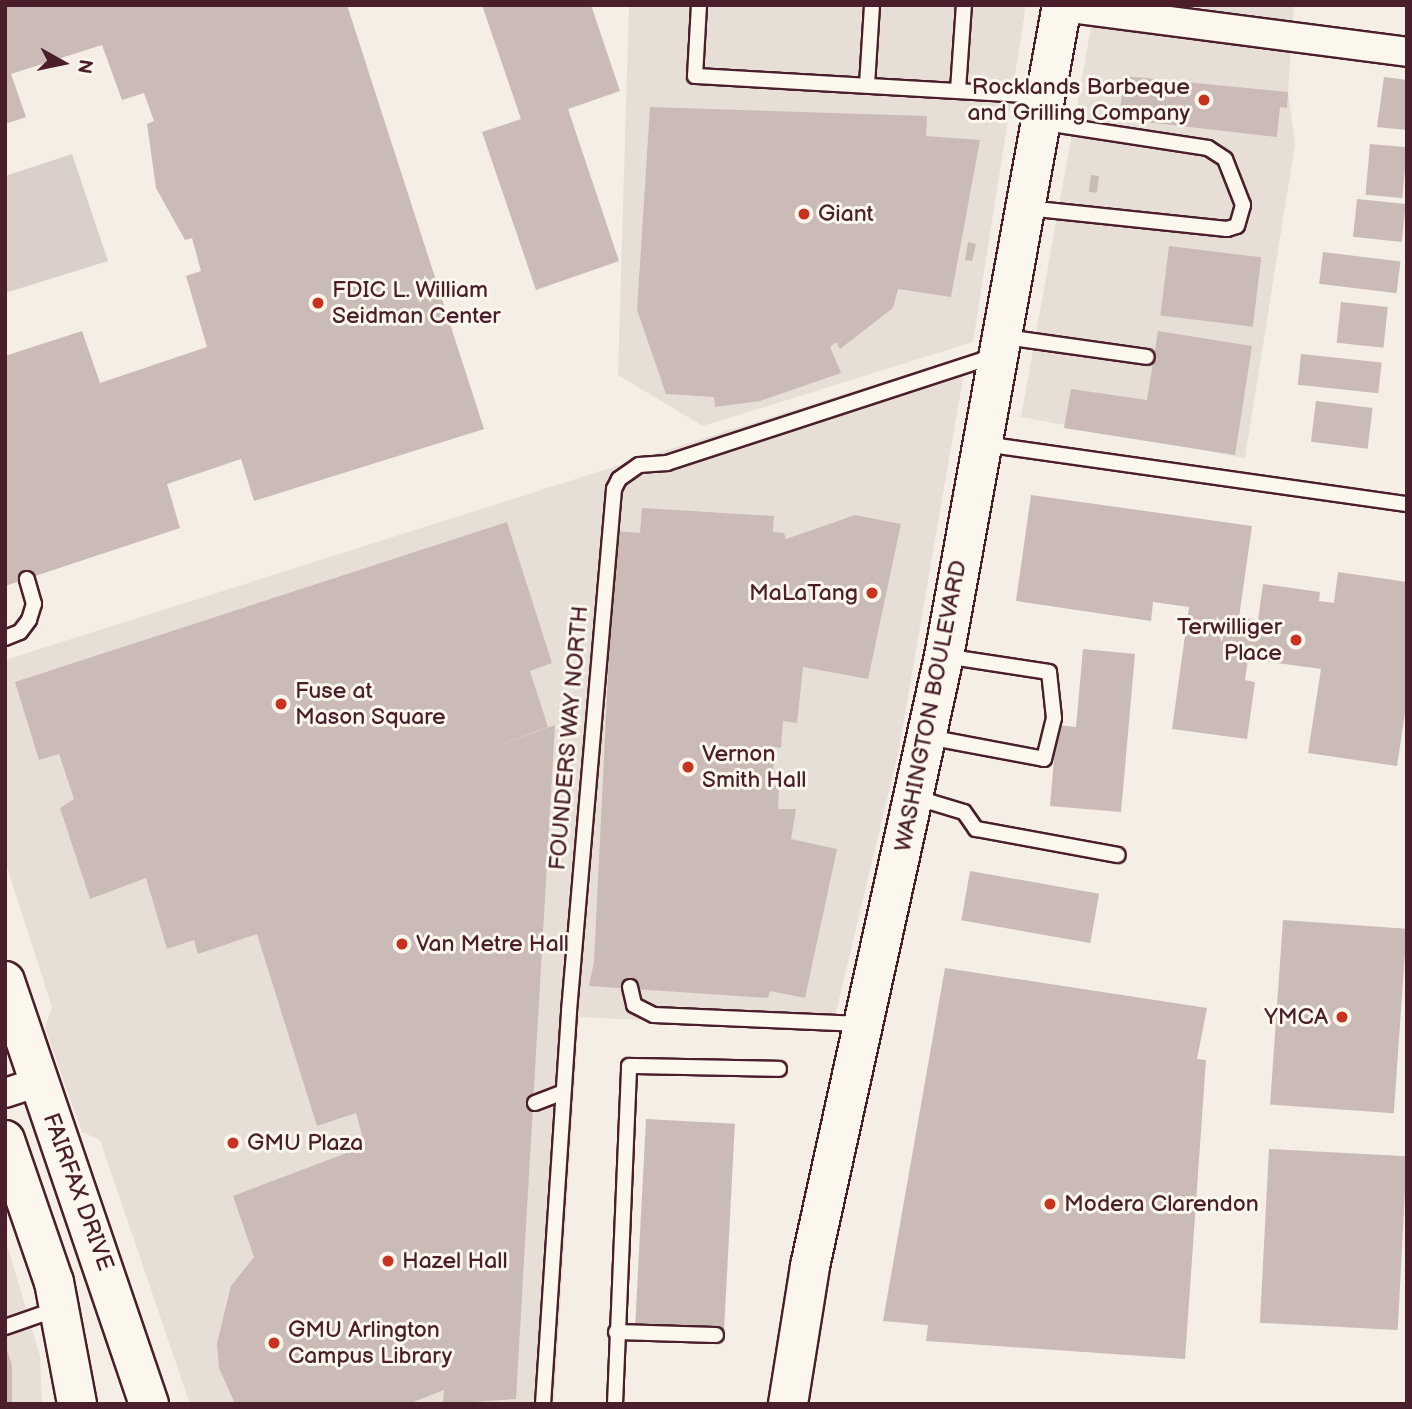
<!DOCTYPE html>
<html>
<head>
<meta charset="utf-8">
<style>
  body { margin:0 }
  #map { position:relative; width:1412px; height:1409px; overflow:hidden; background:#f4eee4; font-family:"Balsamiq Sans",sans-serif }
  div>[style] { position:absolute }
  .built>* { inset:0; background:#e7dfd6 }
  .green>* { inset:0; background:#dbd0c9 }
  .building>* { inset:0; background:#cabbb6; transform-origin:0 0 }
  .roads { filter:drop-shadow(2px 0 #4a1f2b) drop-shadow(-2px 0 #4a1f2b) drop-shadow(0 2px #4a1f2b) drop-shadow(0 -2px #4a1f2b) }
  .service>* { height:14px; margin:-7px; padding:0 7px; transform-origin:7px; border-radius:7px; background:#fbf7ec }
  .minor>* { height:28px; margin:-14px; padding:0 14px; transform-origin:14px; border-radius:14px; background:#fbf7ec }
  .secondary>* { height:38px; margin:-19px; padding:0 19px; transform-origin:19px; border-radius:19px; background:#fbf7ec }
  .primary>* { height:38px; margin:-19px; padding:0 19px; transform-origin:19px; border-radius:19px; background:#fbf7ec }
  .dots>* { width:19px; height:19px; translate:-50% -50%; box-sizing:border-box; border:4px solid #fbf7ec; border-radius:50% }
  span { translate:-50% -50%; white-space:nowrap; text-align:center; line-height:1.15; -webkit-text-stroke:6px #fbf7ec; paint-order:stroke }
  .poi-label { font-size:23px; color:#4a1f2b }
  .right { translate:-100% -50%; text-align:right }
  .left { translate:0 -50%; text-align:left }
  .street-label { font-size:23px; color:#4a1f2b }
  .frame { position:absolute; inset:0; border:7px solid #4a1f2b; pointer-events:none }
  .north { position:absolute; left:28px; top:28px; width:70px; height:70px; -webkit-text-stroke:5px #fbf7ec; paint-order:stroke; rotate:99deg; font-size:19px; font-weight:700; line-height:28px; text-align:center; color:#4a1f2b }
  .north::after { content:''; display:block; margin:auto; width:24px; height:32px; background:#4a1f2b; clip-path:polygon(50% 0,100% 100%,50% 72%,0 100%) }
</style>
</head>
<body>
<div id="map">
  <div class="built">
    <div style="clip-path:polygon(629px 5px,1026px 5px,973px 342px,703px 426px,618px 375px)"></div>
    <div style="clip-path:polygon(1095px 5px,1294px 5px,1288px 92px,1295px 144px,1245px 458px,1021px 417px)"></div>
    <div style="clip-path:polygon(967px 355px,899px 749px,832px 1029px,579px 1017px,554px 1404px,190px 1404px,100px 1140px,82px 1132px,45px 1028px,52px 1007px,5px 861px,5px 660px)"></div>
    <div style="clip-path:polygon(5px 1238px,40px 1356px,42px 1404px,5px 1404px)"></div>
  </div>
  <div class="green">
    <div style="clip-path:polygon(72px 154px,108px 261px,5px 293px,5px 176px)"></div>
  </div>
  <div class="building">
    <div style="clip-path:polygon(5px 5px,347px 5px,484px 429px,254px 501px,241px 459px,167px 484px,180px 528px,5px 586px,5px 356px,82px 331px,100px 383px,207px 347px,186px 276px,201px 271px,192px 238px,185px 240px,156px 188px,147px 124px,154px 121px,144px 93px,122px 100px,102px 45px,11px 74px,26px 117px,5px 124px)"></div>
    <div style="clip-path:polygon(482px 5px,591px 5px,620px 91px,568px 109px,619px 261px,536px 290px,482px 132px,521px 119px)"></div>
    <div style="clip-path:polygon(1124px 76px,1288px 92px,1287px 108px,1280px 107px,1277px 137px,1119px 119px)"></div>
    <div style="clip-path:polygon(1384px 77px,1407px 80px,1407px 130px,1377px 127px)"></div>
    <div style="clip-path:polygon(650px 107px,927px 116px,926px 136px,980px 140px,951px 297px,898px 289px,893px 308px,840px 349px,836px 342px,830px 347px,841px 373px,760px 401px,715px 407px,714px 397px,666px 394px,637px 310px)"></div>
    <div style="left:1370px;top:144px;width:37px;height:51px;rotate:5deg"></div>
    <div style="left:1091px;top:175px;width:8px;height:17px;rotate:7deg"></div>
    <div style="left:1357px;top:199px;width:49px;height:38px;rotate:6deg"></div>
    <div style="clip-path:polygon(968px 242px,976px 244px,972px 261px,965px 260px)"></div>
    <div style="left:1169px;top:246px;width:93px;height:70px;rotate:7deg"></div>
    <div style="left:1323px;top:252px;width:78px;height:32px;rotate:7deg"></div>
    <div style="left:1341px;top:302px;width:47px;height:41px;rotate:6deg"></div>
    <div style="clip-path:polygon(1158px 331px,1252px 346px,1235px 455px,1064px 428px,1071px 389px,1147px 400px)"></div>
    <div style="left:1301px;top:354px;width:81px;height:31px;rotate:6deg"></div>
    <div style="left:1316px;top:401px;width:57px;height:41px;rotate:7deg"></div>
    <div style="clip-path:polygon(1031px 495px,1252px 526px,1239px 617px,1258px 620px,1263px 584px,1320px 592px,1319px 601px,1334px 603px,1338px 572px,1407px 582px,1407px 700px,1397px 766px,1308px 753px,1321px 669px,1248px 659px,1245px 680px,1255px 682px,1247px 739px,1172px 729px,1189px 607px,1153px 602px,1151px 621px,1016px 601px)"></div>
    <div style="clip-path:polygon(642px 508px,774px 516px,773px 532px,784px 533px,786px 539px,855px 515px,901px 524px,868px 679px,803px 667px,797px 723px,783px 721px,781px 748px,775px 747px,772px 785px,779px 786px,778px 809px,796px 809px,791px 839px,837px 849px,805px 998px,770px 991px,768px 998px,589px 986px,594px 962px,615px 531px,640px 533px)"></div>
    <div style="clip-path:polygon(507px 522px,552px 663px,530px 671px,548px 727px,475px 754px,555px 725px,516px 1399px,443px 1404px,444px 1390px,408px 1404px,235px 1404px,219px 1368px,217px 1343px,231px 1286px,254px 1257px,233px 1196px,365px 1146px,356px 1113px,317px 1126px,257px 934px,198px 954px,194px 940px,167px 949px,146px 878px,90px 899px,60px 808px,74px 799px,59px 754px,39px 760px,15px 682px)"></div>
    <div style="clip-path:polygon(1083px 649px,1135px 654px,1121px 812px,1050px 806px,1057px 725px,1076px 727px)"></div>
    <div style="left:970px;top:871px;width:131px;height:50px;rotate:10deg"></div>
    <div style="left:1283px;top:920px;width:124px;height:185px;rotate:4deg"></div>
    <div style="clip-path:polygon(945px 968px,1207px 1008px,1197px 1059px,1206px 1060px,1185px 1359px,926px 1341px,928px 1325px,883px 1321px)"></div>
    <div style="left:646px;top:1119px;width:89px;height:208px;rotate:3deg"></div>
    <div style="left:1269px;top:1149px;width:138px;height:174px;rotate:3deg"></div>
    <div style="clip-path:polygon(6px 1347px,12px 1365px,12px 1404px,5px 1404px)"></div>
  </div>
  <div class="roads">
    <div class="service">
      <div style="left:699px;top:5px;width:71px;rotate:93.2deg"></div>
      <div style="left:695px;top:76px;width:350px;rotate:3.3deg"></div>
      <div style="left:867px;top:85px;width:80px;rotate:-86.4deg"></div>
      <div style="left:958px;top:90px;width:85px;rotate:-86deg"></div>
      <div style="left:1027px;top:208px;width:201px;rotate:6deg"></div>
      <div style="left:1227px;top:229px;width:10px;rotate:-17deg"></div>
      <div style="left:1237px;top:226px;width:22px;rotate:-74deg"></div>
      <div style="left:1243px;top:205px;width:49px;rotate:-111.4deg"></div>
      <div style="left:1225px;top:159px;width:20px;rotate:-147deg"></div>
      <div style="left:1208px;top:148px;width:166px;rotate:-171.3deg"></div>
      <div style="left:1005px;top:337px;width:143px;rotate:8deg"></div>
      <div style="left:984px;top:444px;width:427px;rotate:8.1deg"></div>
      <div style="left:5px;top:638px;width:16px;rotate:-22deg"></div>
      <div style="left:20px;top:632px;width:15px;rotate:-53deg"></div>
      <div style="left:29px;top:620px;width:17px;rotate:-73deg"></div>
      <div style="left:34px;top:604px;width:26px;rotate:-106deg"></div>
      <div style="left:928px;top:737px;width:118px;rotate:10.7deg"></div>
      <div style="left:1044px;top:759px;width:42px;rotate:-76.3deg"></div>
      <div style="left:1054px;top:718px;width:46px;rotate:-96.2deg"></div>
      <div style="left:1049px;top:672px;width:105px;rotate:-171.3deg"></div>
      <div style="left:914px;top:797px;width:52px;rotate:16.7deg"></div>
      <div style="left:964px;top:812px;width:21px;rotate:55deg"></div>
      <div style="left:976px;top:829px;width:144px;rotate:10.4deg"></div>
      <div style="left:630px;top:987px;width:18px;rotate:77deg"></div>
      <div style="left:634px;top:1005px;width:22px;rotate:27deg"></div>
      <div style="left:654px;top:1015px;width:207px;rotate:2.5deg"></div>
      <div style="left:535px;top:1103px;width:30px;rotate:-21deg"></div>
      <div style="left:5px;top:1327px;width:55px;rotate:-19.1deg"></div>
      <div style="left:616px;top:1332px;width:100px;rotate:1.7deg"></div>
      <div style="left:543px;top:1404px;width:394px;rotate:-86.2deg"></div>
      <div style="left:569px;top:1011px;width:524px;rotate:-85.07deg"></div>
      <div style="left:614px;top:489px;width:11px;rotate:-63deg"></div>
      <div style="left:619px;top:479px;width:24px;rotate:-35deg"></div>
      <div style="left:639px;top:465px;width:28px;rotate:-4deg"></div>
      <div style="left:667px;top:463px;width:345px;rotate:-18.1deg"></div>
      <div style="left:615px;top:1404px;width:338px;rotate:-87.6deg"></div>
      <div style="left:629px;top:1066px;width:150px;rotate:1.1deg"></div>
    </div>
    <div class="minor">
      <div style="left:1062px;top:7px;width:348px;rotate:7.4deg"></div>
      <div style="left:5px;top:1093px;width:35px;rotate:-18deg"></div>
    </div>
    <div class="secondary">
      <div style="left:788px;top:1404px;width:140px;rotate:-80.9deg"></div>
      <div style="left:810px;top:1266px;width:625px;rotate:-77.61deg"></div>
      <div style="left:944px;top:656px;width:662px;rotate:-79.73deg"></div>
    </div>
    <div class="primary">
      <div style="left:5px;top:981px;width:447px;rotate:71.2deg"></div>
      <div style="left:5px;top:1140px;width:150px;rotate:71deg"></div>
      <div style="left:54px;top:1282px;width:124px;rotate:79.3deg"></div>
    </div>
  </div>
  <div class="dots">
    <div style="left:1204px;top:100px;background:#c8321e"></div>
    <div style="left:804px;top:214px;background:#c8321e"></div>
    <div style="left:318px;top:303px;background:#c8321e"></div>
    <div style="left:872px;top:593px;background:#c8321e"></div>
    <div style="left:1296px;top:640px;background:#c8321e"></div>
    <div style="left:281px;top:704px;background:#c8321e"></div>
    <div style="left:688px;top:767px;background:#c8321e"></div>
    <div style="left:402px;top:944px;background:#c8321e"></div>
    <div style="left:1342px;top:1017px;background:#c8321e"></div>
    <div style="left:233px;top:1143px;background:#c8321e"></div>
    <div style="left:1050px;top:1204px;background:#c8321e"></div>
    <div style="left:388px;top:1261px;background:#c8321e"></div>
    <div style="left:274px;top:1343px;background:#c8321e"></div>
  </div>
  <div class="poi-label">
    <span class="right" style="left:1190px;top:100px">Rocklands Barbeque<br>and Grilling Company</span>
    <span class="left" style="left:818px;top:214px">Giant</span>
    <span class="left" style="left:332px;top:303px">FDIC L. William<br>Seidman Center</span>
    <span class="right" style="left:858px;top:593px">MaLaTang</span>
    <span class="right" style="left:1282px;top:640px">Terwilliger<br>Place</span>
    <span class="left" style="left:295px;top:704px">Fuse at<br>Mason Square</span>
    <span class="left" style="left:702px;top:767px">Vernon<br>Smith Hall</span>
    <span class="left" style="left:416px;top:944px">Van Metre Hall</span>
    <span class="right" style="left:1328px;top:1017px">YMCA</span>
    <span class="left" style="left:247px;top:1143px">GMU Plaza</span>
    <span class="left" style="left:1064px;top:1204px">Modera Clarendon</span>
    <span class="left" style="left:402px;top:1261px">Hazel Hall</span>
    <span class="left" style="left:288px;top:1343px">GMU Arlington<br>Campus Library</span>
  </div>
  <div class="street-label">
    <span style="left:931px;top:706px;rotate:-79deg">WASHINGTON BOULEVARD</span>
    <span style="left:569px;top:738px;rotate:-85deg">FOUNDERS WAY NORTH</span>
    <span style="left:78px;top:1192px;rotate:70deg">FAIRFAX DRIVE</span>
  </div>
  <div class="frame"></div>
  <div class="north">N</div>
</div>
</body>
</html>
